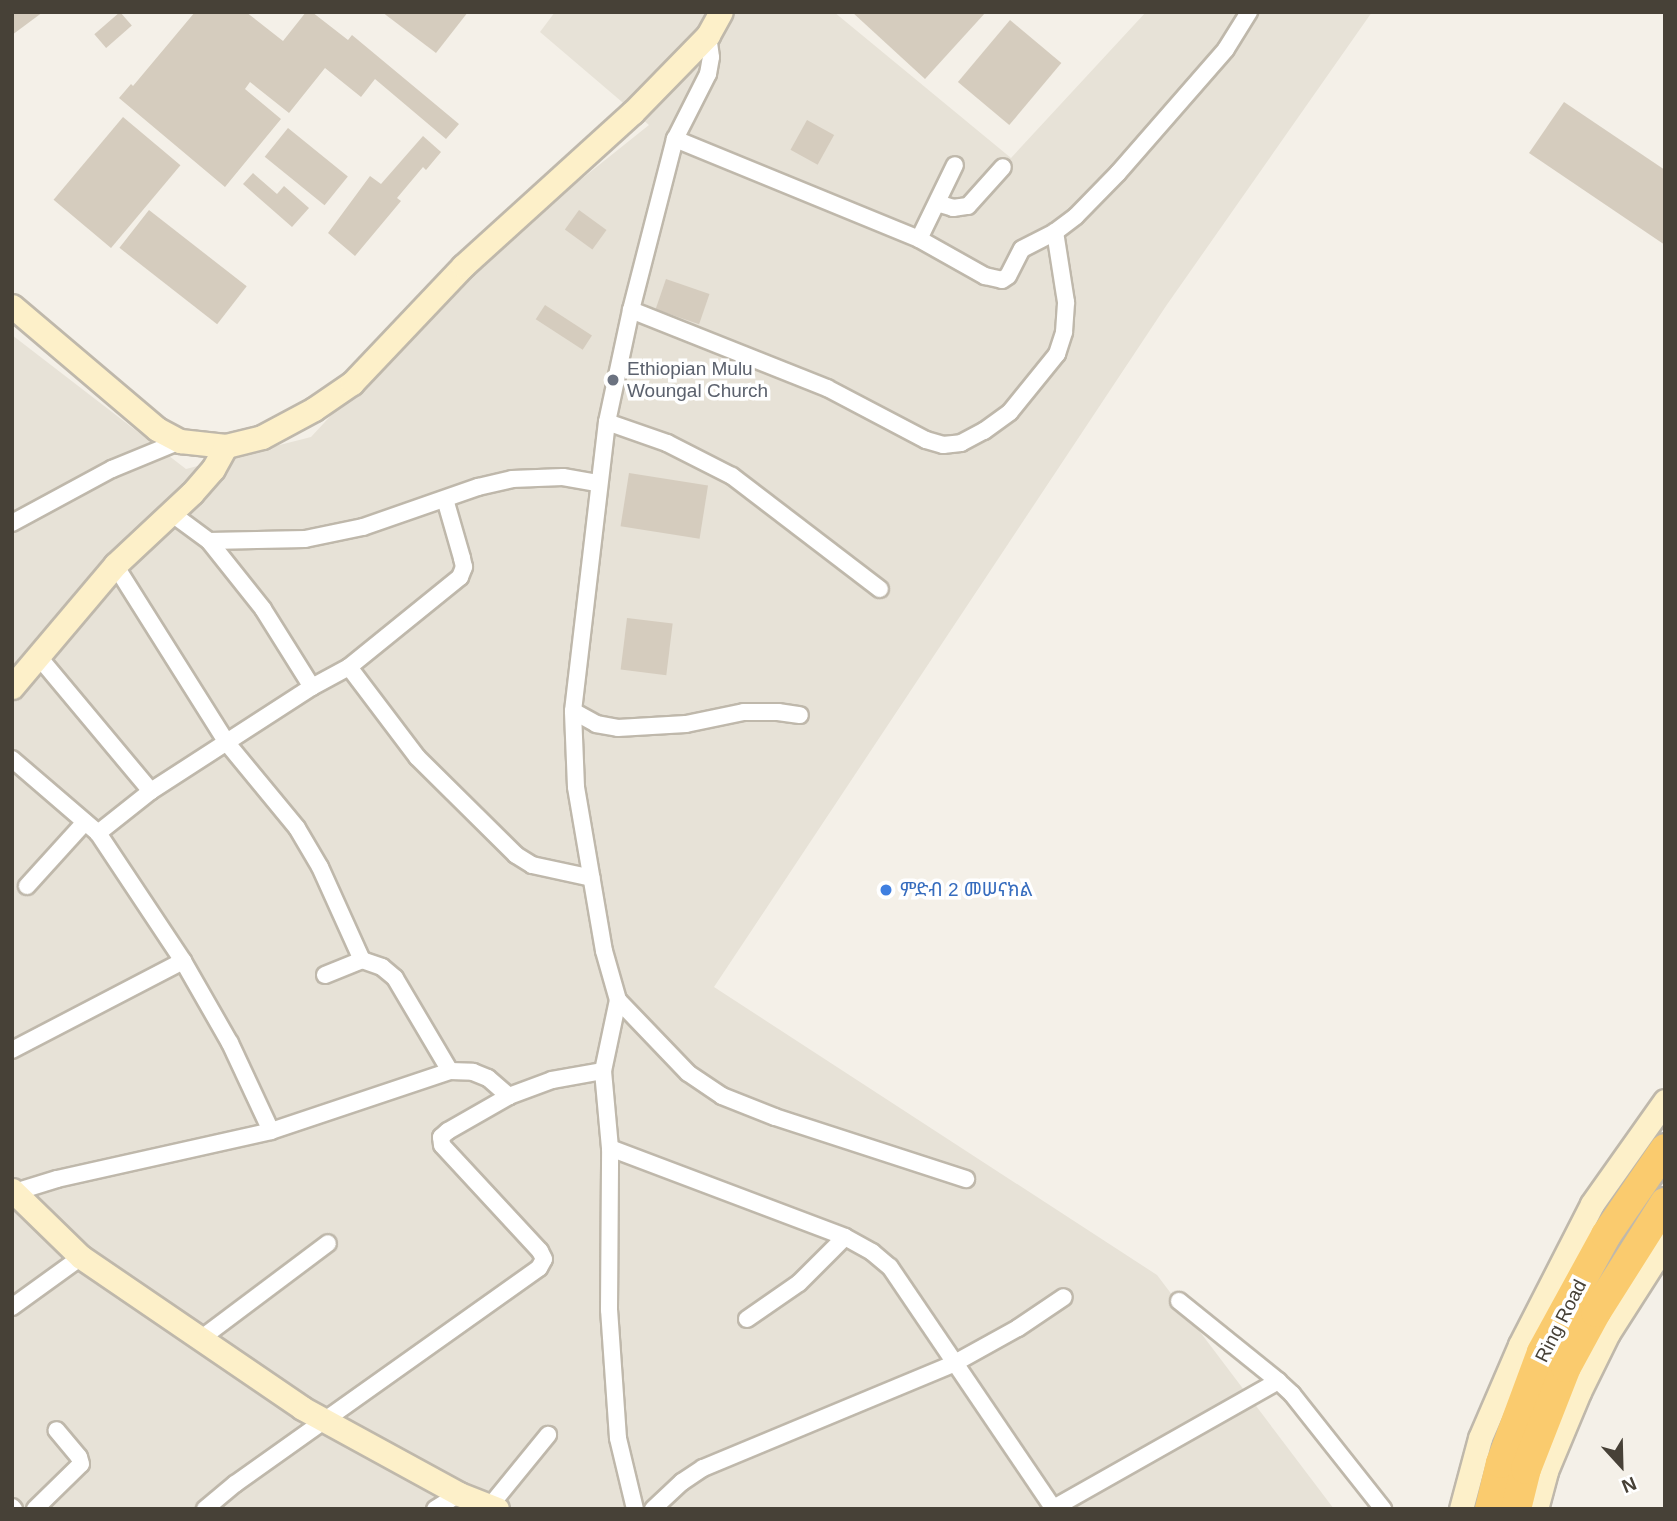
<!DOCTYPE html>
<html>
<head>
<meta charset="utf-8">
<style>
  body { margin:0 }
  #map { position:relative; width:1677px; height:1521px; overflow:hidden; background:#f4f0e8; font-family:Helvetica,"Noto Sans Ethiopic",sans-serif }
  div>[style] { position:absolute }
  .residential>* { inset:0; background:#e7e2d7 }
  .building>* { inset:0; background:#d5ccbe; transform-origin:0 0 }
  .roads { filter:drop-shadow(2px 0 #bfb8ab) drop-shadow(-2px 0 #bfb8ab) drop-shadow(0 2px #bfb8ab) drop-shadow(0 -2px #bfb8ab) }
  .street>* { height:16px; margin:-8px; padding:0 8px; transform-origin:8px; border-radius:8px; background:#fff }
  .secondary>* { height:23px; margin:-11.5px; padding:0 11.5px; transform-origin:11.5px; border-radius:11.5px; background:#fdf0c9 }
  .highway>* { height:30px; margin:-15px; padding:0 15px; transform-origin:15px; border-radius:15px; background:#facb6e }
  .dots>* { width:19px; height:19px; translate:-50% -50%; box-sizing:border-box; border:4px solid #fff; border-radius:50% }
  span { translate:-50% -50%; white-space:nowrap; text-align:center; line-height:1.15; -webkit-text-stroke:7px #fff; paint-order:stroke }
  .worship-label { font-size:19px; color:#5b616d }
  .left { translate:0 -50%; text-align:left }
  .shop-label { font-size:19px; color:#366cbe }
  .street-label { font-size:19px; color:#474137 }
  .frame { position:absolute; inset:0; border:14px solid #474137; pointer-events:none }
  .north { position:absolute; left:1586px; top:1430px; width:70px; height:70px; -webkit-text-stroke:5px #fff; paint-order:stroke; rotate:158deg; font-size:19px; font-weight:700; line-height:28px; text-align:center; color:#474137 }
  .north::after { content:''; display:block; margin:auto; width:24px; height:32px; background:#474137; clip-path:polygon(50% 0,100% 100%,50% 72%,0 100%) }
</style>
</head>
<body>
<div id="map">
  <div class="residential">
    <div style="clip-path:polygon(555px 12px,834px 12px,1011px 158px,1146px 12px,1372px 12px,1166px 306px,714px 987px,1157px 1275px,1334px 1509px,12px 1509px,12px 335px,186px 469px,311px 437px,459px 277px,649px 125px,540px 32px)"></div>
  </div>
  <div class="building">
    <div style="clip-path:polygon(12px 12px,43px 12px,12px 35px)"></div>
    <div style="left:120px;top:12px;width:18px;height:34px;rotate:49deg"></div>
    <div style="clip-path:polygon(195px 12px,246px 12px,283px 41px,306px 12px,312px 12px,348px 40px,352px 35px,459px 124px,446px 139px,375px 79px,361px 97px,325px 68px,289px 113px,250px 82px,245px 89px,281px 119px,225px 187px,119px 98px,131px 84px,133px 86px)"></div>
    <div style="clip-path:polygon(382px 12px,468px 12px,436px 53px)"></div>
    <div style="clip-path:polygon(852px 12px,986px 12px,925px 79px)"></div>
    <div style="left:1010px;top:20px;width:67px;height:81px;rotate:40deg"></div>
    <div style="clip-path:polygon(1564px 102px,1665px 170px,1665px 245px,1529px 153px)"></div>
    <div style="left:123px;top:117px;width:75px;height:108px;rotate:40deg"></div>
    <div style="left:807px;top:120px;width:31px;height:34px;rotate:29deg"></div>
    <div style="left:288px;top:128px;width:77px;height:37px;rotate:39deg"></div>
    <div style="clip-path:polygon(423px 136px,441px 152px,426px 170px,423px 167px,397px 198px,401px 201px,355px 256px,328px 233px,370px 176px,381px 184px)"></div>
    <div style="clip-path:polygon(253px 173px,277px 194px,284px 186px,309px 208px,292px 227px,243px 184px)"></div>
    <div style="left:149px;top:210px;width:124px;height:48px;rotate:38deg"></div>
    <div style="left:579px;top:210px;width:34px;height:24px;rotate:36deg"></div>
    <div style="left:666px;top:279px;width:46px;height:32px;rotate:19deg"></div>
    <div style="left:545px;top:305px;width:56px;height:17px;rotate:33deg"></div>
    <div style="left:629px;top:473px;width:80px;height:54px;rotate:9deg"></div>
    <div style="left:627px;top:618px;width:46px;height:52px;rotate:7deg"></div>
  </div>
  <div class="roads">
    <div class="street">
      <div style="left:675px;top:139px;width:264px;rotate:22.3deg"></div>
      <div style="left:919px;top:239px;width:76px;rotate:29.3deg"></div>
      <div style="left:985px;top:276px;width:17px;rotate:13deg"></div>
      <div style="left:1002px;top:280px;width:7px;rotate:-34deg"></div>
      <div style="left:1008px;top:276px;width:30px;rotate:-63deg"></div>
      <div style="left:1022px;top:249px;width:37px;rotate:-27deg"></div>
      <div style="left:1055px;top:232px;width:26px;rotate:-37deg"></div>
      <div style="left:1076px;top:216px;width:60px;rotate:-45.7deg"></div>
      <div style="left:1118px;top:173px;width:164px;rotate:-48.9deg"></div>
      <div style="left:1226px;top:49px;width:44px;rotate:-58.1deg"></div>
      <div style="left:937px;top:203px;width:17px;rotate:17deg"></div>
      <div style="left:953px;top:208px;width:15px;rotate:-8deg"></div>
      <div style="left:968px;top:206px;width:52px;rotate:-48.1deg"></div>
      <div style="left:919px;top:239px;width:82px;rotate:-64.1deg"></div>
      <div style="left:631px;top:310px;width:211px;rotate:21.7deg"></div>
      <div style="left:827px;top:388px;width:112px;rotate:27.7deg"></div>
      <div style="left:926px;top:440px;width:18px;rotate:16deg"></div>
      <div style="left:943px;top:445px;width:18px;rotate:-6deg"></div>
      <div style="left:961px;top:443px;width:26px;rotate:-28deg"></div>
      <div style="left:984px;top:431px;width:32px;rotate:-36deg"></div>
      <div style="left:1010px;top:412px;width:75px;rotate:-51deg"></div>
      <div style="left:1057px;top:354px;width:23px;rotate:-72deg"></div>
      <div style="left:1064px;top:332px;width:30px;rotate:-86deg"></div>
      <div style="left:1066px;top:302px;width:71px;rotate:-98.9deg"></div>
      <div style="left:607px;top:422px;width:64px;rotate:19.3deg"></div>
      <div style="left:667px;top:443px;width:73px;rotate:26.9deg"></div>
      <div style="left:732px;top:476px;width:186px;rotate:37.4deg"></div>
      <div style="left:171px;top:513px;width:47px;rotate:36.4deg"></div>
      <div style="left:209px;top:541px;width:96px;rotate:-1.2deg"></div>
      <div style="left:305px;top:539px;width:59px;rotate:-11.7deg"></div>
      <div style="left:363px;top:527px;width:122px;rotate:-19.2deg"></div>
      <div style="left:478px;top:487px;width:35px;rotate:-13deg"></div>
      <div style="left:512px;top:479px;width:51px;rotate:-2.2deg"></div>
      <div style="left:563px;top:477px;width:36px;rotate:10deg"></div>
      <div style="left:12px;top:523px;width:114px;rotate:-28.4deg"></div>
      <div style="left:112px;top:469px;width:74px;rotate:-22.4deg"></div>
      <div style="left:209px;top:541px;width:87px;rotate:51.5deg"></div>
      <div style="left:263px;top:609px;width:92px;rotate:57.9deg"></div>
      <div style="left:312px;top:687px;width:42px;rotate:-28.4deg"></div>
      <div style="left:349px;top:667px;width:143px;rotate:-39deg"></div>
      <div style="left:460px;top:577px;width:11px;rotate:-68deg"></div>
      <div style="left:464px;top:567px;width:9px;rotate:-103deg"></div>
      <div style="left:462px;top:558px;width:61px;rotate:-106.1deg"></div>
      <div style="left:115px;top:565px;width:210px;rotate:57.8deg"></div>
      <div style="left:227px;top:743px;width:110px;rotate:50.5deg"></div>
      <div style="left:297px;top:828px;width:45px;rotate:59.5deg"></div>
      <div style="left:320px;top:867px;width:102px;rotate:65.7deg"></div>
      <div style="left:362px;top:960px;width:21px;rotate:19deg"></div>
      <div style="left:382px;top:967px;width:17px;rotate:40deg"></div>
      <div style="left:395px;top:978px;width:108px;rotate:59.4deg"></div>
      <div style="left:38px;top:656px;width:176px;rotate:50.1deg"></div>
      <div style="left:151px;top:791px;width:192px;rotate:-32.9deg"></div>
      <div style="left:349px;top:667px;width:113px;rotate:52.9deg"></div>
      <div style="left:417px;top:757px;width:139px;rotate:44.7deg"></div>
      <div style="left:516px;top:855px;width:19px;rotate:32deg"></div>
      <div style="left:532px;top:865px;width:61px;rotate:12.2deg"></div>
      <div style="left:573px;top:711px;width:26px;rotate:29deg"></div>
      <div style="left:596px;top:724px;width:22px;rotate:10deg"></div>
      <div style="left:618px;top:728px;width:68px;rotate:-3.4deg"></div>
      <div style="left:686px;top:724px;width:59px;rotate:-11.7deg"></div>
      <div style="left:744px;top:712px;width:34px"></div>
      <div style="left:778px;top:712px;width:22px;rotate:8deg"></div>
      <div style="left:12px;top:759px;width:113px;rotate:40.7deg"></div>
      <div style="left:151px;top:791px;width:68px;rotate:141.6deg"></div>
      <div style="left:98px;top:833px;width:154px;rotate:56.4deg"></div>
      <div style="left:27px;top:886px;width:86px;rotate:-47.8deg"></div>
      <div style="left:325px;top:975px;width:40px;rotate:-22deg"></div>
      <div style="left:618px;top:1000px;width:101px;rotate:46.2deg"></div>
      <div style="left:688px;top:1073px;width:41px;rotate:34.1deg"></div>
      <div style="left:722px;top:1096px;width:57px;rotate:21.6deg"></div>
      <div style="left:775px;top:1117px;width:201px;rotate:18deg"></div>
      <div style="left:12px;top:1050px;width:193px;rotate:-27.5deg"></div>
      <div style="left:183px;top:961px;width:95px;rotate:60.2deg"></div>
      <div style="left:230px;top:1043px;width:97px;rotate:65deg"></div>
      <div style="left:610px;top:1148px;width:251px;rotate:20.7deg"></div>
      <div style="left:845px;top:1237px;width:31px;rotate:29deg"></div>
      <div style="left:872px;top:1252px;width:23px;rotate:40deg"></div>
      <div style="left:890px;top:1267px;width:291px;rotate:55.9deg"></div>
      <div style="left:15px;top:1192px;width:44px;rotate:-17.2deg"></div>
      <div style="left:57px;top:1179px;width:219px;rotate:-12.6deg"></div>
      <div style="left:271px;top:1131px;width:189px;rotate:-18.5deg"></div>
      <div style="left:450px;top:1071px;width:23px;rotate:2deg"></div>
      <div style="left:473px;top:1072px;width:16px;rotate:22deg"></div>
      <div style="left:488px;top:1078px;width:28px;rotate:41deg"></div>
      <div style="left:509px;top:1096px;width:46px;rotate:-20.4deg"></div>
      <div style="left:552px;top:1080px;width:52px;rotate:-10deg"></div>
      <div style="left:1179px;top:1301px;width:127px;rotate:38.9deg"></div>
      <div style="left:12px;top:1307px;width:85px;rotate:-35.9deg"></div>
      <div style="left:747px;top:1319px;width:63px;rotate:-34.7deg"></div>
      <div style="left:799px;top:1283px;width:65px;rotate:-45deg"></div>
      <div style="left:199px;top:1340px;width:161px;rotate:-36.9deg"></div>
      <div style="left:490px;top:1506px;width:92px;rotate:-50.8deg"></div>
      <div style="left:12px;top:1507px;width:3px;rotate:45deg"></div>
      <div style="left:35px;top:1509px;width:64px;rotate:-44.4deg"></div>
      <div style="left:81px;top:1464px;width:7px;rotate:-106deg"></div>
      <div style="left:79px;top:1457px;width:35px;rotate:-130deg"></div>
      <div style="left:205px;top:1509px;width:39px;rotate:-40deg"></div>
      <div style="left:235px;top:1484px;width:373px;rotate:-35.4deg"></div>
      <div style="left:539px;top:1268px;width:10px;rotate:-61deg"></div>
      <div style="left:544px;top:1259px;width:9px;rotate:-117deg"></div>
      <div style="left:540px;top:1251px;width:144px;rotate:-132.8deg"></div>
      <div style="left:442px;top:1145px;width:8px;rotate:-97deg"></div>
      <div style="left:441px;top:1137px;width:9px;rotate:-41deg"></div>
      <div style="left:448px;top:1131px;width:70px;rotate:-29.8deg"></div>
      <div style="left:435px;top:1509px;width:28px;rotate:-32deg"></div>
      <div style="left:635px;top:1509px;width:73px;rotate:-103.5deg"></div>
      <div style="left:618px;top:1438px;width:128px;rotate:-94deg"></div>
      <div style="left:609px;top:1310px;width:162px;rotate:-89.6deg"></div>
      <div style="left:610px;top:1148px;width:77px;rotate:-95.2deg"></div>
      <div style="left:603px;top:1071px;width:73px;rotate:-78.1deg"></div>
      <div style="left:618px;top:1000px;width:51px;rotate:-105.9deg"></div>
      <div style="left:604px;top:951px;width:166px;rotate:-99.7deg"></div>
      <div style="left:576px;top:787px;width:76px;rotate:-92.3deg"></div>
      <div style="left:573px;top:711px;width:291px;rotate:-83.3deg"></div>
      <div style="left:607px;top:422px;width:115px;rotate:-77.9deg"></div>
      <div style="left:631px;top:310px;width:177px;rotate:-75.6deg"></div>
      <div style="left:675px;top:139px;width:73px;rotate:-63.1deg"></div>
      <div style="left:708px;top:74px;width:17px;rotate:-80deg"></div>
      <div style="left:711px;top:57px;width:22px;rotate:-98deg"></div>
      <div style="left:653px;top:1509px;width:40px;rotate:-43deg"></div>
      <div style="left:682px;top:1482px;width:25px;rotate:-34deg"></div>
      <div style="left:703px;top:1468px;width:271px;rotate:-22.6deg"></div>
      <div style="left:953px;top:1364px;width:74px;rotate:-29deg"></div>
      <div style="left:1018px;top:1328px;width:55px;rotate:-34deg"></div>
      <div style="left:1052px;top:1509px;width:260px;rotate:-29.5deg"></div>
      <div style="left:1278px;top:1381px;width:19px;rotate:43deg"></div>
      <div style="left:1292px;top:1394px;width:147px;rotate:51.6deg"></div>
    </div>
    <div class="secondary">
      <div style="left:12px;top:306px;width:190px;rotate:40.3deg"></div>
      <div style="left:157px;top:429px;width:26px;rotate:28deg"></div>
      <div style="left:180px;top:441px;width:46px;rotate:6.2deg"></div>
      <div style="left:226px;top:446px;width:37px;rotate:-14deg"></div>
      <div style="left:262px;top:437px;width:59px;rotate:-28.3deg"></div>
      <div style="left:314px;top:409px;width:46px;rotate:-34.4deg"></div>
      <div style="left:352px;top:383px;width:161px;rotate:-46.5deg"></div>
      <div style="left:463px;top:266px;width:228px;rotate:-42.2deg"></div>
      <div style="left:632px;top:113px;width:109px;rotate:-45.7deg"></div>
      <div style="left:708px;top:35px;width:26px;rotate:-61deg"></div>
      <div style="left:12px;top:687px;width:160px;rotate:-49.8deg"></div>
      <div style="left:115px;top:565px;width:105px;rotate:-43.1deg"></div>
      <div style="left:192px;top:493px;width:32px;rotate:-49deg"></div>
      <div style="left:213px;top:469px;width:26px;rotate:-61deg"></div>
      <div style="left:12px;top:1190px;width:96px;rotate:44.2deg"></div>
      <div style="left:81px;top:1257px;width:268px;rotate:34.3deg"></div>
      <div style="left:302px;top:1408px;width:179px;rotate:28.7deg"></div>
      <div style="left:459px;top:1494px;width:41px;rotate:21.5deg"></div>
      <div style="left:1461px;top:1509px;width:73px;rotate:-75deg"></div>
      <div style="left:1480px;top:1438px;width:101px;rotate:-66.7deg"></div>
      <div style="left:1520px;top:1345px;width:158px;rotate:-62.9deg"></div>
      <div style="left:1592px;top:1204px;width:126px;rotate:-54.7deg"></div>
      <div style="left:1536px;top:1509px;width:39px;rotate:-75deg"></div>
      <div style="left:1546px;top:1471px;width:86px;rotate:-67.3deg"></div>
      <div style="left:1579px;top:1392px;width:66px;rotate:-63.8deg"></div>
      <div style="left:1608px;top:1333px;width:106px;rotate:-57.4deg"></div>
    </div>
    <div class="highway">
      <div style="left:1490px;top:1509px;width:47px;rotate:-76.6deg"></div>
      <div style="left:1501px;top:1463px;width:118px;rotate:-69.7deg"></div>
      <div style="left:1542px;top:1352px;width:133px;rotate:-61.3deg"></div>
      <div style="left:1606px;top:1235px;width:104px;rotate:-55.5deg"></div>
      <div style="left:1516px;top:1509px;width:41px;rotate:-76deg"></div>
      <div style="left:1526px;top:1469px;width:110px;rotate:-68.6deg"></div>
      <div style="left:1566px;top:1367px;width:63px;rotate:-61.4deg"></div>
      <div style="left:1596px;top:1312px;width:129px;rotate:-57.7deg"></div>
    </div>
  </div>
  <div class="dots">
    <div style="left:613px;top:380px;background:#6b7280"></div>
    <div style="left:886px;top:890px;background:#3f7fe0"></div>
  </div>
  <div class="worship-label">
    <span class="left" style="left:627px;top:380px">Ethiopian Mulu<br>Woungal Church</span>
  </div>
  <div class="shop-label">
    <span class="left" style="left:900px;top:890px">ምድብ 2 መሠናክል</span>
  </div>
  <div class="street-label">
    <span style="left:1561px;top:1321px;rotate:-63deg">Ring Road</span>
  </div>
  <div class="frame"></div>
  <div class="north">N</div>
</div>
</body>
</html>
